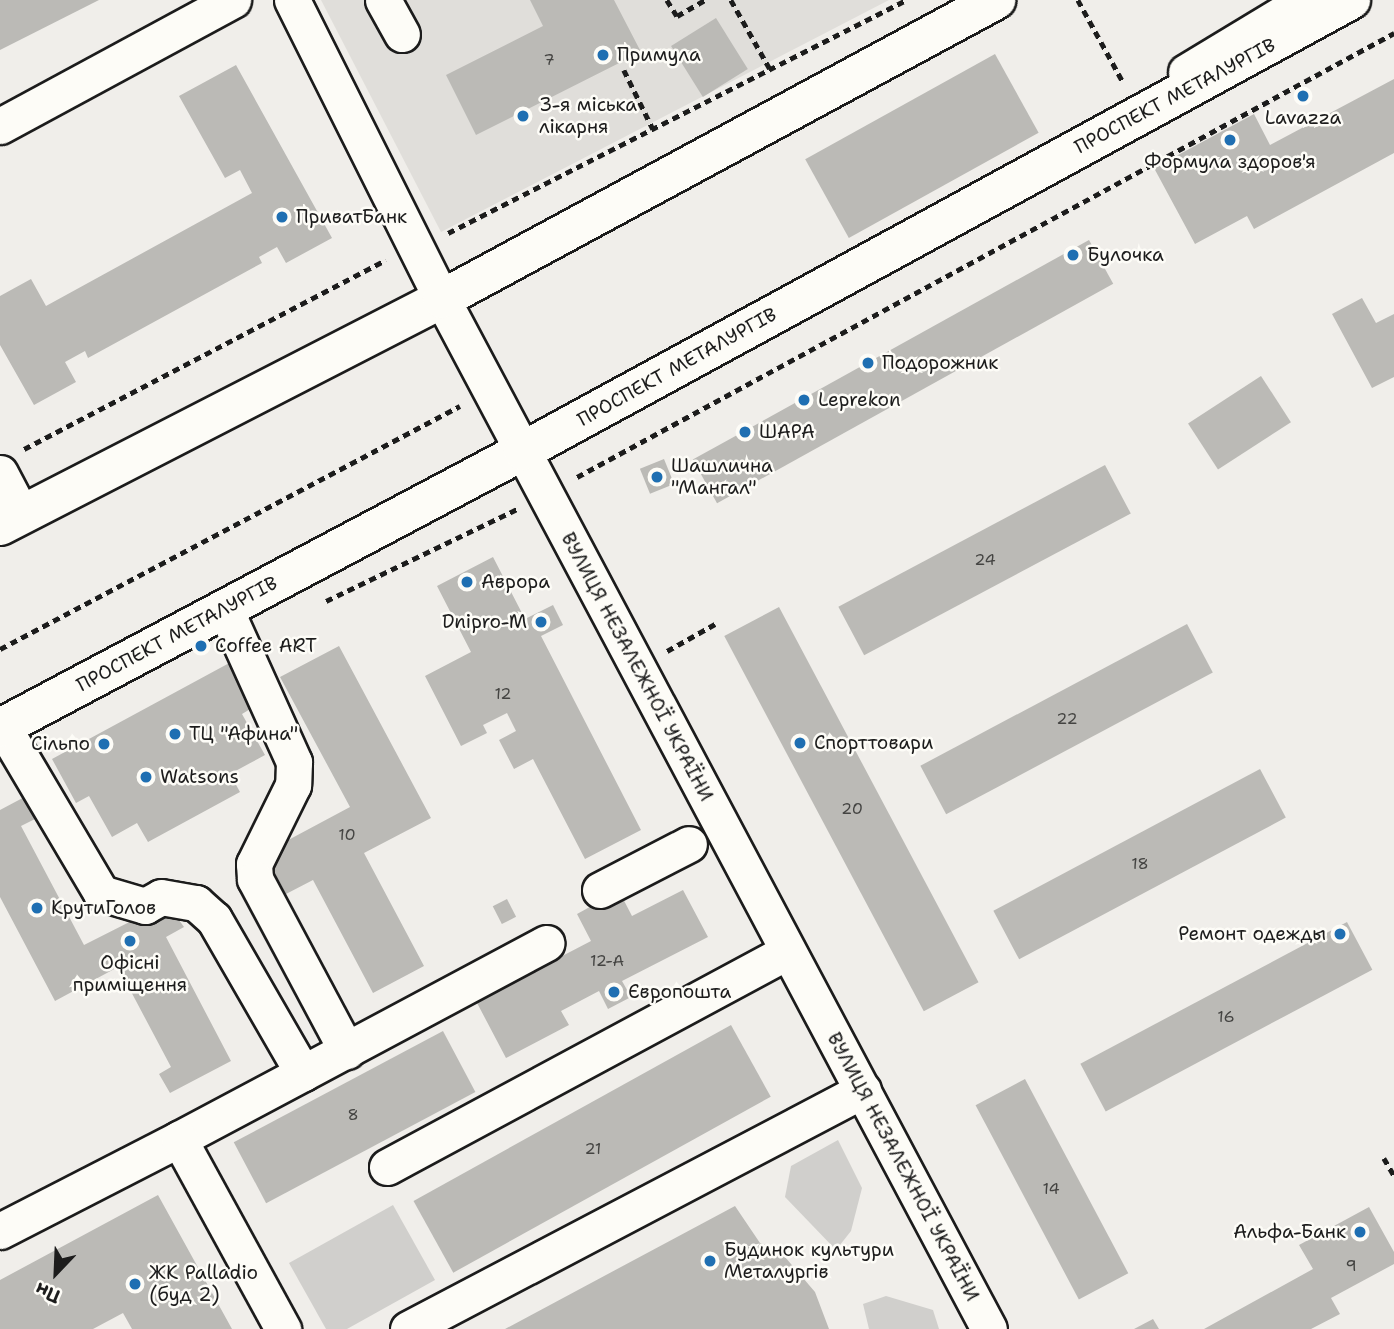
<!DOCTYPE html>
<html>
<head>
<meta charset="utf-8">
<style>
  body { margin:0 }
  #map { position:relative; width:1394px; height:1329px; overflow:hidden; background:#f0eeea; font-family:"Shantell Sans",sans-serif }
  div>[style] { position:absolute }
  .built>* { inset:0; background:#e0deda }
  .green>* { inset:0; background:#d0cfcc }
  .building>* { inset:0; background:#bbbab6; transform-origin:0 0 }
  .path>* { height:4.5px; margin-top:-2.25px; transform-origin:0; background:repeating-linear-gradient(90deg,#1c1c1c 0 7px,transparent 0 12px) }
  .roads { filter:drop-shadow(2px 0 #1c1c1c) drop-shadow(-2px 0 #1c1c1c) drop-shadow(0 2px #1c1c1c) drop-shadow(0 -2px #1c1c1c) }
  .minor>* { height:35px; margin:-17.5px; padding:0 17.5px; transform-origin:17.5px; border-radius:17.5px; background:#fdfcf7 }
  .major>* { height:38px; margin:-19px; padding:0 19px; transform-origin:19px; border-radius:19px; background:#fdfcf7 }
  .dots>* { width:19px; height:19px; translate:-50% -50%; box-sizing:border-box; border:4px solid #fdfcf7; border-radius:50% }
  span { translate:-50% -50%; white-space:nowrap; text-align:center; line-height:1.15; -webkit-text-stroke:5px #fdfcf7; paint-order:stroke }
  .number-label { font-size:16px; color:#444442 }
  .number-label span { -webkit-text-stroke-width:0 }
  .poi-label { font-size:19px; color:#1c1c1c }
  .left { translate:0 -50%; text-align:left }
  .right { translate:-100% -50%; text-align:right }
  .street-label { font-size:19px; color:#1c1c1c }
  .north { position:absolute; left:21px; top:1238px; width:70px; height:70px; -webkit-text-stroke:5px #fdfcf7; paint-order:stroke; rotate:203deg; font-size:19px; font-weight:700; line-height:28px; text-align:center; color:#1c1c1c }
  .north::after { content:''; display:block; margin:auto; width:24px; height:32px; background:#1c1c1c; clip-path:polygon(50% 0,100% 100%,50% 72%,0 100%) }
</style>
</head>
<body>
<div id="map">
  <div class="built">
    <div style="clip-path:polygon(321px 0,889px 0,441px 232px)"></div>
  </div>
  <div class="green">
    <div style="clip-path:polygon(838px 1140px,862px 1188px,851px 1231px,836px 1250px,785px 1197px,791px 1166px)"></div>
    <div style="clip-path:polygon(393px 1205px,435px 1280px,347px 1329px,326px 1329px,289px 1263px)"></div>
    <div style="clip-path:polygon(886px 1296px,933px 1310px,939px 1329px,869px 1329px,863px 1304px)"></div>
  </div>
  <div class="building">
    <div style="clip-path:polygon(0 0,99px 0,0 50px)"></div>
    <div style="clip-path:polygon(530px 0,614px 0,641px 52px,476px 135px,446px 75px,543px 26px)"></div>
    <div style="left:716px;top:18px;width:60px;height:53px;rotate:58deg"></div>
    <div style="left:995px;top:54px;width:90px;height:217px;rotate:61deg"></div>
    <div style="clip-path:polygon(236px 65px,332px 238px,286px 263px,277px 247px,259px 257px,262px 263px,88px 358px,85px 351px,65px 362px,76px 382px,34px 405px,0 345px,0 296px,31px 279px,46px 306px,252px 193px,240px 170px,225px 178px,179px 96px)"></div>
    <div style="clip-path:polygon(1394px 79px,1394px 153px,1254px 229px,1247px 216px,1195px 244px,1154px 168px,1254px 114px,1270px 145px)"></div>
    <div style="left:1089px;top:240px;width:50px;height:453px;rotate:61deg"></div>
    <div style="clip-path:polygon(1362px 298px,1376px 323px,1394px 314px,1394px 377px,1372px 388px,1332px 314px)"></div>
    <div style="left:1261px;top:376px;width:55px;height:87px;rotate:57deg"></div>
    <div style="left:664px;top:459px;width:27px;height:26px;rotate:68deg"></div>
    <div style="left:1105px;top:465px;width:55px;height:302px;rotate:62deg"></div>
    <div style="clip-path:polygon(493px 557px,525px 619px,553px 605px,563px 625px,541px 636px,641px 830px,585px 859px,533px 759px,514px 769px,499px 740px,516px 731px,507px 713px,483px 725px,487px 733px,461px 746px,425px 676px,471px 652px,437px 586px)"></div>
    <div style="left:779px;top:607px;width:425px;height:62px;rotate:62deg"></div>
    <div style="left:1187px;top:624px;width:55px;height:302px;rotate:62deg"></div>
    <div style="clip-path:polygon(339px 646px,431px 818px,364px 853px,424px 966px,373px 993px,313px 880px,286px 894px,264px 853px,350px 807px,280px 677px)"></div>
    <div style="clip-path:polygon(233px 661px,257px 705px,242px 714px,265px 755px,230px 774px,240px 792px,148px 842px,137px 823px,112px 837px,89px 796px,76px 803px,52px 759px)"></div>
    <div style="left:1260px;top:769px;width:55px;height:302px;rotate:62deg"></div>
    <div style="clip-path:polygon(32px 793px,43px 815px,21px 826px,84px 945px,167px 903px,184px 927px,166px 937px,231px 1061px,170px 1093px,159px 1074px,171px 1067px,118px 967px,55px 1001px,0 897px,0 810px)"></div>
    <div style="clip-path:polygon(683px 890px,708px 937px,622px 981px,631px 997px,608px 1009px,599px 991px,561px 1011px,569px 1025px,506px 1058px,476px 1001px,591px 941px,577px 914px,619px 891px,632px 916px)"></div>
    <div style="left:507px;top:899px;width:20px;height:16px;rotate:63deg"></div>
    <div style="left:1347px;top:922px;width:54px;height:302px;rotate:62deg"></div>
    <div style="left:731px;top:1025px;width:82px;height:363px;rotate:61deg"></div>
    <div style="left:443px;top:1031px;width:69px;height:237px;rotate:62deg"></div>
    <div style="left:1025px;top:1079px;width:220px;height:56px;rotate:62deg"></div>
    <div style="clip-path:polygon(158px 1195px,232px 1329px,132px 1329px,123px 1313px,93px 1329px,0 1329px,0 1280px)"></div>
    <div style="clip-path:polygon(735px 1206px,760px 1243px,779px 1250px,815px 1292px,829px 1329px,505px 1329px)"></div>
    <div style="clip-path:polygon(1369px 1207px,1394px 1252px,1394px 1264px,1331px 1298px,1340px 1314px,1311px 1329px,1204px 1329px,1313px 1269px,1299px 1245px)"></div>
    <div style="clip-path:polygon(1153px 1319px,1159px 1329px,1134px 1329px)"></div>
  </div>
  <div class="path">
    <div style="left:667px;top:0;width:19px;rotate:58deg"></div>
    <div style="left:677px;top:16px;width:32px;rotate:-30deg"></div>
    <div style="left:731px;top:0;width:79px;rotate:60.5deg"></div>
    <div style="left:1078px;top:0;width:94px;rotate:61.2deg"></div>
    <div style="left:624px;top:70px;width:66px;rotate:63.8deg"></div>
    <div style="left:448px;top:233px;width:514px;rotate:-26.96deg"></div>
    <div style="left:24px;top:449px;width:408px;rotate:-27.6deg"></div>
    <div style="left:577px;top:477px;width:930px;rotate:-28.52deg"></div>
    <div style="left:326px;top:601px;width:212px;rotate:-25.7deg"></div>
    <div style="left:0;top:649px;width:520px;rotate:-27.85deg"></div>
    <div style="left:667px;top:651px;width:55px;rotate:-29.4deg"></div>
    <div style="left:1384px;top:1158px;width:20px;rotate:60deg"></div>
  </div>
  <div class="roads">
    <div class="minor">
      <div style="left:292px;top:0;width:335px;rotate:63.4deg"></div>
      <div style="left:442px;top:299px;width:1166px;rotate:62.03deg"></div>
      <div style="left:383px;top:0;width:39px;rotate:61deg"></div>
      <div style="left:1186px;top:72px;width:139px;rotate:-31.2deg"></div>
      <div style="left:0;top:126px;width:265px;rotate:-28.4deg"></div>
      <div style="left:0;top:473px;width:47px;rotate:62.4deg"></div>
      <div style="left:225px;top:609px;width:168px;rotate:65.7deg"></div>
      <div style="left:294px;top:762px;width:23px;rotate:92deg"></div>
      <div style="left:293px;top:785px;width:88px;rotate:116.3deg"></div>
      <div style="left:254px;top:864px;width:15px;rotate:86deg"></div>
      <div style="left:255px;top:879px;width:195px;rotate:61.9deg"></div>
      <div style="left:3px;top:727px;width:193px;rotate:59.4deg"></div>
      <div style="left:101px;top:893px;width:46px;rotate:16.5deg"></div>
      <div style="left:145px;top:906px;width:18px;rotate:-29deg"></div>
      <div style="left:161px;top:897px;width:36px;rotate:10deg"></div>
      <div style="left:196px;top:903px;width:24px;rotate:42deg"></div>
      <div style="left:214px;top:919px;width:178px;rotate:60deg"></div>
      <div style="left:303px;top:1073px;width:140px;rotate:152deg"></div>
      <div style="left:600px;top:890px;width:100px;rotate:-27.3deg"></div>
      <div style="left:303px;top:1073px;width:276px;rotate:-28.1deg"></div>
      <div style="left:387px;top:1167px;width:455px;rotate:-28.3deg"></div>
      <div style="left:0;top:1231px;width:201px;rotate:-27.2deg"></div>
      <div style="left:179px;top:1139px;width:217px;rotate:61.3deg"></div>
      <div style="left:408px;top:1329px;width:514px;rotate:-27.71deg"></div>
    </div>
    <div class="major">
      <div style="left:0;top:526px;width:497px;rotate:-27.2deg"></div>
      <div style="left:442px;top:299px;width:630px;rotate:-28.36deg"></div>
      <div style="left:0;top:728px;width:592px;rotate:-27.91deg"></div>
      <div style="left:523px;top:451px;width:943px;rotate:-28.58deg"></div>
    </div>
  </div>
  <div class="dots">
    <div style="left:603px;top:55px;background:#1f6fb2"></div>
    <div style="left:1303px;top:96px;background:#1f6fb2"></div>
    <div style="left:523px;top:116px;background:#1f6fb2"></div>
    <div style="left:1230px;top:140px;background:#1f6fb2"></div>
    <div style="left:282px;top:217px;background:#1f6fb2"></div>
    <div style="left:1073px;top:255px;background:#1f6fb2"></div>
    <div style="left:868px;top:363px;background:#1f6fb2"></div>
    <div style="left:804px;top:400px;background:#1f6fb2"></div>
    <div style="left:745px;top:432px;background:#1f6fb2"></div>
    <div style="left:657px;top:477px;background:#1f6fb2"></div>
    <div style="left:467px;top:582px;background:#1f6fb2"></div>
    <div style="left:541px;top:622px;background:#1f6fb2"></div>
    <div style="left:201px;top:646px;background:#1f6fb2"></div>
    <div style="left:175px;top:734px;background:#1f6fb2"></div>
    <div style="left:800px;top:743px;background:#1f6fb2"></div>
    <div style="left:104px;top:744px;background:#1f6fb2"></div>
    <div style="left:146px;top:777px;background:#1f6fb2"></div>
    <div style="left:37px;top:908px;background:#1f6fb2"></div>
    <div style="left:1340px;top:934px;background:#1f6fb2"></div>
    <div style="left:130px;top:941px;background:#1f6fb2"></div>
    <div style="left:614px;top:992px;background:#1f6fb2"></div>
    <div style="left:1360px;top:1232px;background:#1f6fb2"></div>
    <div style="left:710px;top:1261px;background:#1f6fb2"></div>
    <div style="left:135px;top:1284px;background:#1f6fb2"></div>
  </div>
  <div class="number-label">
    <span style="left:549px;top:60px">7</span>
    <span style="left:985px;top:560px">24</span>
    <span style="left:503px;top:694px">12</span>
    <span style="left:1067px;top:719px">22</span>
    <span style="left:852px;top:809px">20</span>
    <span style="left:347px;top:835px">10</span>
    <span style="left:1140px;top:864px">18</span>
    <span style="left:607px;top:961px">12-А</span>
    <span style="left:1226px;top:1017px">16</span>
    <span style="left:353px;top:1115px">8</span>
    <span style="left:593px;top:1149px">21</span>
    <span style="left:1051px;top:1189px">14</span>
    <span style="left:1351px;top:1266px">9</span>
  </div>
  <div class="poi-label">
    <span class="left" style="left:617px;top:55px">Примула</span>
    <span class="left" style="left:539px;top:116px">3-я міська<br>лікарня</span>
    <span style="left:1303px;top:118px">Lavazza</span>
    <span style="left:1230px;top:162px">Формула здоров'я</span>
    <span class="left" style="left:296px;top:217px">ПриватБанк</span>
    <span class="left" style="left:1087px;top:255px">Булочка</span>
    <span class="left" style="left:882px;top:363px">Подорожник</span>
    <span class="left" style="left:818px;top:400px">Leprekon</span>
    <span class="left" style="left:759px;top:432px">ШАРА</span>
    <span class="left" style="left:671px;top:477px">Шашлична<br>"Мангал"</span>
    <span class="left" style="left:481px;top:582px">Аврора</span>
    <span class="right" style="left:527px;top:622px">Dnipro-M</span>
    <span class="left" style="left:215px;top:646px">Coffee ART</span>
    <span class="left" style="left:189px;top:734px">ТЦ "Афина"</span>
    <span class="left" style="left:814px;top:743px">Спорттовари</span>
    <span class="right" style="left:90px;top:744px">Сільпо</span>
    <span class="left" style="left:160px;top:777px">Watsons</span>
    <span class="left" style="left:51px;top:908px">КрутиГолов</span>
    <span class="right" style="left:1326px;top:934px">Ремонт одежды</span>
    <span style="left:130px;top:974px">Офісні<br>приміщення</span>
    <span class="left" style="left:628px;top:992px">Європошта</span>
    <span class="right" style="left:1346px;top:1232px">Альфа-Банк</span>
    <span class="left" style="left:724px;top:1261px">Будинок культури<br>Металургів</span>
    <span class="left" style="left:149px;top:1284px">ЖК Palladio<br>(буд 2)</span>
  </div>
  <div class="street-label">
    <span style="left:1175px;top:96px;rotate:-28deg">ПРОСПЕКТ МЕТАЛУРГІВ</span>
    <span style="left:677px;top:367px;rotate:-29deg">ПРОСПЕКТ МЕТАЛУРГІВ</span>
    <span style="left:177px;top:634px;rotate:-28deg">ПРОСПЕКТ МЕТАЛУРГІВ</span>
    <span style="left:637px;top:667px;rotate:62deg">ВУЛИЦЯ НЕЗАЛЕЖНОЇ УКРАЇНИ</span>
    <span style="left:903px;top:1167px;rotate:62deg">ВУЛИЦЯ НЕЗАЛЕЖНОЇ УКРАЇНИ</span>
  </div>
  <div class="north">Пн</div>
</div>
</body>
</html>
